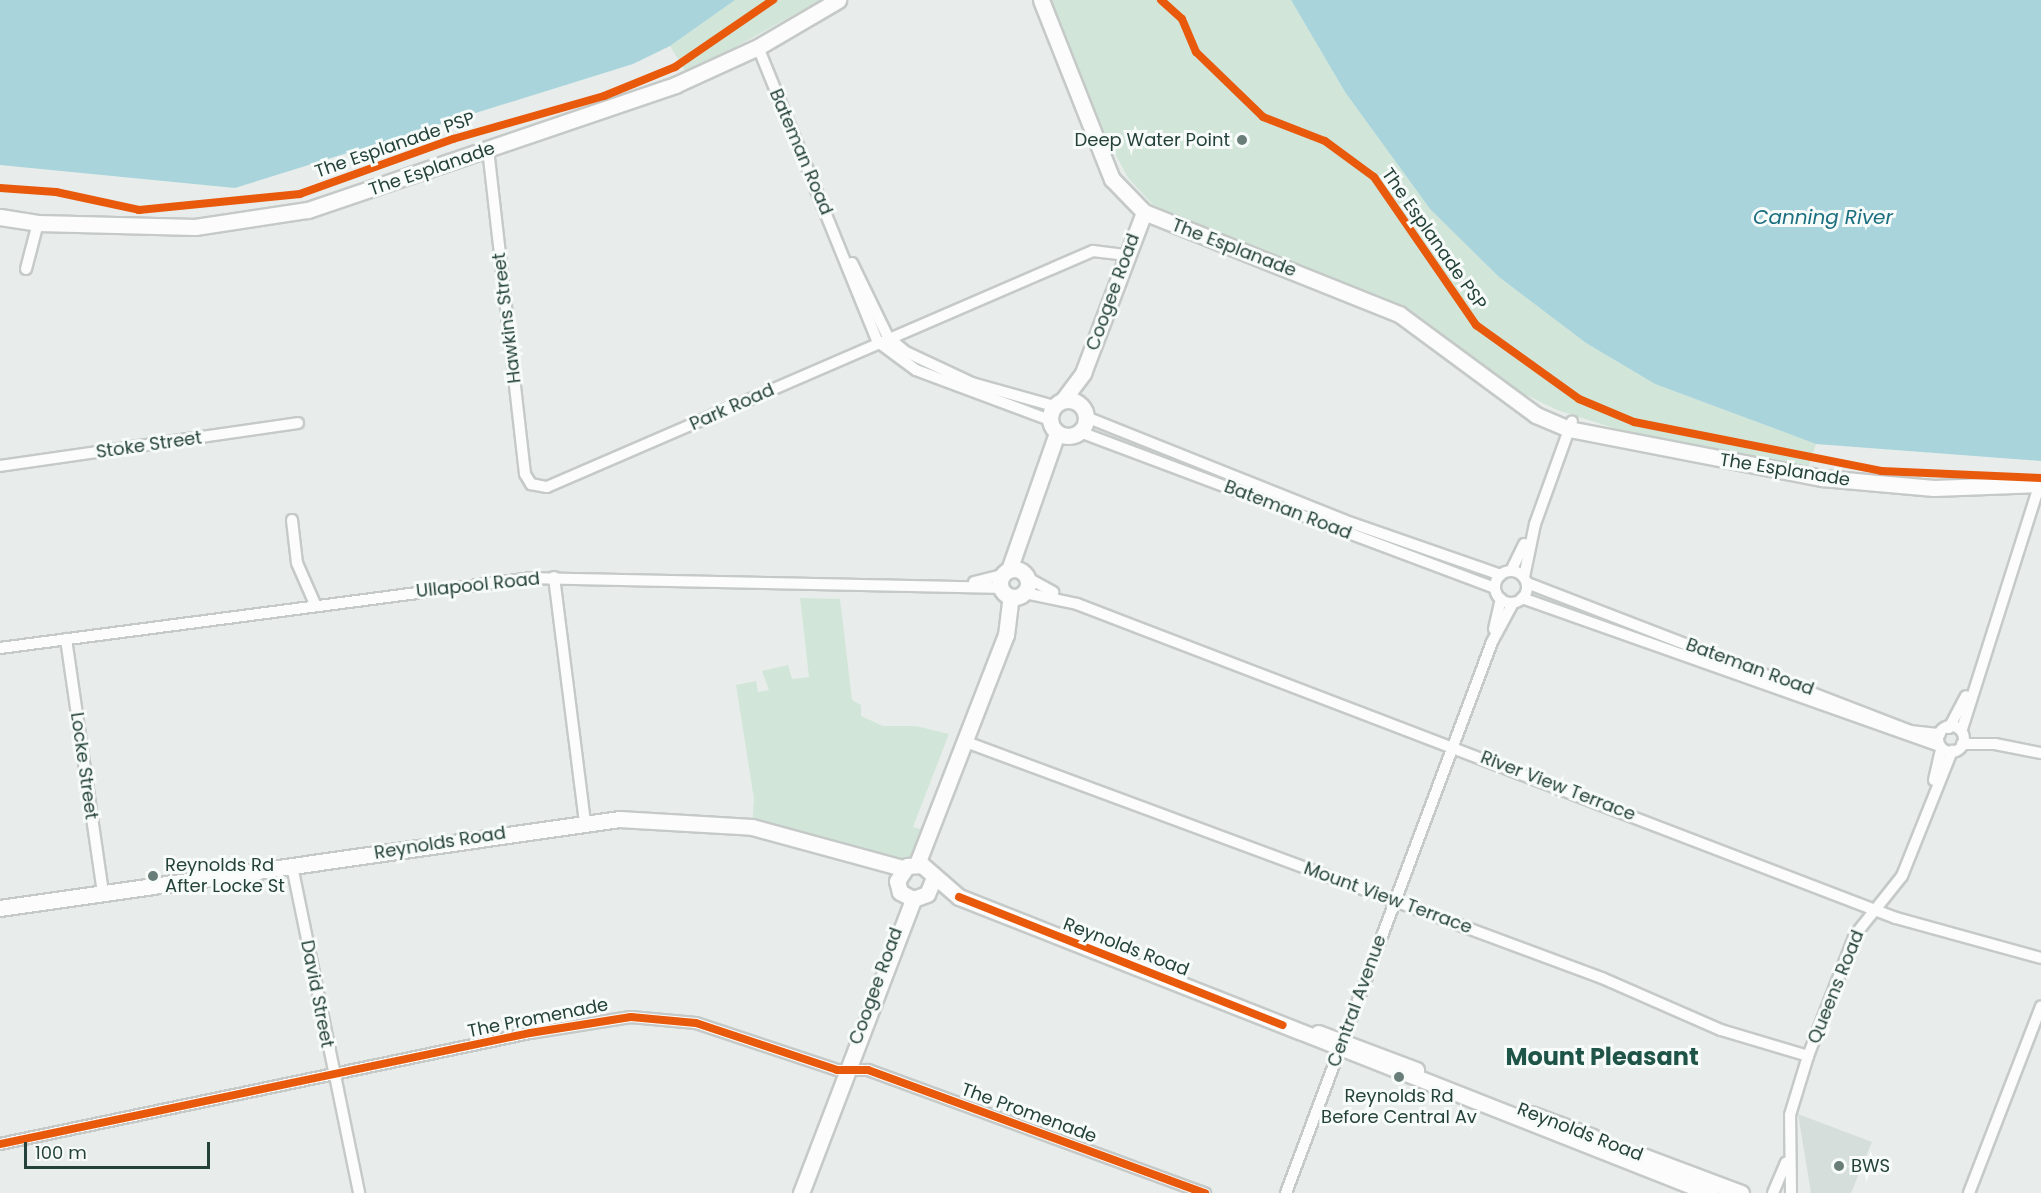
<!DOCTYPE html>
<html>
<head>
<meta charset="utf-8">
<style>
  body { margin:0 }
  #map { position:relative; width:2041px; height:1193px; overflow:hidden; background:#e8edeb; font-family:Poppins,sans-serif }
  div>[style] { position:absolute }
  .built>* { inset:0; background:#d6dedb }
  .green>* { inset:0; background:#d1e6d8 }
  .water>* { inset:0; background:#a9d4db }
  .roads { filter:drop-shadow(2px 0 #c5cac8) drop-shadow(-2px 0 #c5cac8) drop-shadow(0 2px #c5cac8) drop-shadow(0 -2px #c5cac8) }
  .street>* { height:10px; margin:-5px; padding:0 5px; transform-origin:5px; border-radius:5px; background:#fcfcfc }
  .street>.ring { margin:-5px; padding:0; box-sizing:content-box; background:none; border:10px solid #fcfcfc; border-radius:50% }
  .secondary>* { height:15px; margin:-7.5px; padding:0 7.5px; transform-origin:7.5px; border-radius:7.5px; background:#fcfcfc }
  .secondary>.ring { margin:-7.5px; padding:0; box-sizing:content-box; background:none; border:15px solid #fcfcfc; border-radius:50% }
  .cycleway>* { height:8px; margin:-4px; padding:0 4px; transform-origin:4px; border-radius:4px; background:#e8590c }
  .dots>* { width:16px; height:16px; translate:-50% -50%; box-sizing:border-box; border:3px solid #f7fbf9; border-radius:50% }
  span { translate:-50% -50%; white-space:nowrap; text-align:center; line-height:1.15; -webkit-text-stroke:6px #f7fbf9; paint-order:stroke }
  .poi-label { font-size:18px; color:#24423a }
  .right { translate:-100% -50%; text-align:right }
  .left { translate:0 -50%; text-align:left }
  .street-label { font-size:18px; color:#24423a }
  .water-label { font-size:20px; color:#1c6f80; font-style:italic }
  .district-label { font-size:24px; color:#1f5548; font-weight:700 }
  .scale { position:absolute; left:24px; top:1142px; width:186px; height:27px; box-sizing:border-box; border:3px solid #24423a; border-top:0; padding-left:8px; font-size:18px; line-height:21px; white-space:nowrap; color:#24423a; -webkit-text-stroke:4px #f7fbf9; paint-order:stroke }
</style>
</head>
<body>
<div id="map">
  <div class="built">
    <div style="clip-path:polygon(1798px 1114px,1872px 1142px,1851px 1193px,1811px 1193px)"></div>
  </div>
  <div class="green">
    <div style="clip-path:polygon(735px 0,820px 0,687px 74px,670px 46px)"></div>
    <div style="clip-path:polygon(1051px 0,1291px 0,1345px 92px,1430px 209px,1499px 277px,1586px 343px,1655px 384px,1816px 444px,1807px 471px,1639px 436px,1557px 410px,1504px 384px,1385px 298px,1200px 229px,1152px 204px,1128px 178px,1099px 123px)"></div>
    <div style="clip-path:polygon(800px 598px,840px 599px,852px 700px,861px 705px,861px 716px,883px 726px,916px 726px,949px 734px,913px 827px,933px 832px,917px 864px,752px 827px,754px 799px,736px 685px,756px 681px,758px 692px,769px 690px,762px 671px,788px 665px,792px 679px,809px 677px)"></div>
  </div>
  <div class="water">
    <div style="clip-path:polygon(0 0,735px 0,670px 46px,633px 64px,235px 188px,0 165px)"></div>
    <div style="clip-path:polygon(1291px 0,2041px 0,2041px 461px,1816px 444px,1655px 384px,1586px 343px,1499px 277px,1430px 209px,1345px 92px)"></div>
  </div>
  <div class="roads">
    <div class="street">
      <div style="left:758px;top:47px;width:318px;rotate:67.9deg"></div>
      <div style="left:878px;top:342px;width:47px;rotate:36.4deg"></div>
      <div style="left:916px;top:370px;width:143px;rotate:20.5deg"></div>
      <div style="left:488px;top:149px;width:327px;rotate:83.5deg"></div>
      <div style="left:525px;top:474px;width:12px;rotate:59deg"></div>
      <div style="left:531px;top:484px;width:16px;rotate:11deg"></div>
      <div style="left:547px;top:487px;width:595px;rotate:-23.38deg"></div>
      <div style="left:1093px;top:251px;width:32px;rotate:7deg"></div>
      <div style="left:852px;top:263px;width:82px;rotate:64.1deg"></div>
      <div style="left:888px;top:337px;width:23px;rotate:40deg"></div>
      <div style="left:906px;top:352px;width:73px;rotate:25.2deg"></div>
      <div style="left:972px;top:383px;width:85px;rotate:15.7deg"></div>
      <div style="left:26px;top:269px;width:48px;rotate:-75.4deg"></div>
      <div style="left:1086px;top:417px;width:277px;rotate:21.8deg"></div>
      <div style="left:1343px;top:520px;width:167px;rotate:19.2deg"></div>
      <div style="left:1080px;top:432px;width:443px;rotate:20.6deg"></div>
      <div style="left:0;top:466px;width:301px;rotate:-8.2deg"></div>
      <div style="left:292px;top:520px;width:43px;rotate:83.4deg"></div>
      <div style="left:297px;top:563px;width:45px;rotate:66.3deg"></div>
      <div style="left:1511px;top:571px;width:30px;rotate:-64deg"></div>
      <div class="ring" style="left:1495px;top:571px;width:22px;height:22px"></div>
      <div style="left:554px;top:577px;width:246px;rotate:82.8deg"></div>
      <div style="left:1524px;top:577px;width:54px;rotate:-78.3deg"></div>
      <div style="left:1535px;top:524px;width:109px;rotate:-70.2deg"></div>
      <div style="left:1028px;top:578px;width:29px;rotate:29deg"></div>
      <div style="left:974px;top:582px;width:30px;rotate:-14deg"></div>
      <div style="left:1527px;top:583px;width:411px;rotate:21.1deg"></div>
      <div style="left:1910px;top:731px;width:30px;rotate:6deg"></div>
      <div style="left:1025px;top:593px;width:53px;rotate:11.9deg"></div>
      <div style="left:1077px;top:604px;width:877px;rotate:20.98deg"></div>
      <div style="left:1896px;top:918px;width:150px;rotate:15.4deg"></div>
      <div style="left:1522px;top:598px;width:441px;rotate:19.5deg"></div>
      <div style="left:1494px;top:629px;width:31px;rotate:-77deg"></div>
      <div style="left:66px;top:639px;width:257px;rotate:81.7deg"></div>
      <div style="left:0;top:648px;width:536px;rotate:-7.51deg"></div>
      <div style="left:531px;top:578px;width:470px;rotate:1.2deg"></div>
      <div class="ring" style="left:1938px;top:726px;width:16px;height:16px"></div>
      <div style="left:1949px;top:728px;width:36px;rotate:-62deg"></div>
      <div style="left:1962px;top:729px;width:258px;rotate:-72.4deg"></div>
      <div style="left:966px;top:742px;width:678px;rotate:20.36deg"></div>
      <div style="left:1602px;top:978px;width:130px;rotate:23.6deg"></div>
      <div style="left:1721px;top:1030px;width:91px;rotate:16.6deg"></div>
      <div style="left:1962px;top:744px;width:33px"></div>
      <div style="left:1995px;top:744px;width:47px;rotate:11.1deg"></div>
      <div style="left:1934px;top:780px;width:31px;rotate:-77deg"></div>
      <div style="left:292px;top:866px;width:334px;rotate:78.4deg"></div>
      <div style="left:0;top:1144px;width:541px;rotate:-11.83deg"></div>
      <div style="left:530px;top:1033px;width:102px;rotate:-9deg"></div>
      <div style="left:631px;top:1017px;width:65px;rotate:5.3deg"></div>
      <div style="left:696px;top:1023px;width:149px;rotate:18.4deg"></div>
      <div style="left:837px;top:1070px;width:31px"></div>
      <div style="left:868px;top:1070px;width:359px;rotate:20.1deg"></div>
      <div style="left:1286px;top:1193px;width:588px;rotate:-69.5deg"></div>
      <div style="left:1492px;top:642px;width:44px;rotate:-61.7deg"></div>
      <div style="left:1773px;top:1193px;width:33px;rotate:-67deg"></div>
      <div style="left:1791px;top:1193px;width:78px;rotate:-90.7deg"></div>
      <div style="left:1790px;top:1115px;width:62px;rotate:-73deg"></div>
      <div style="left:1808px;top:1056px;width:130px;rotate:-68.8deg"></div>
      <div style="left:1855px;top:935px;width:75px;rotate:-51.5deg"></div>
      <div style="left:1902px;top:876px;width:135px;rotate:-68.2deg"></div>
      <div style="left:1969px;top:1193px;width:200px;rotate:-68.9deg"></div>
    </div>
    <div class="secondary">
      <div style="left:1041px;top:0;width:193px;rotate:68.4deg"></div>
      <div style="left:1112px;top:179px;width:46px;rotate:45.9deg"></div>
      <div style="left:1144px;top:212px;width:275px;rotate:21.8deg"></div>
      <div style="left:1399px;top:314px;width:170px;rotate:36.4deg"></div>
      <div style="left:1536px;top:415px;width:36px;rotate:23deg"></div>
      <div style="left:1569px;top:429px;width:258px;rotate:11deg"></div>
      <div style="left:1822px;top:478px;width:112px;rotate:5.1deg"></div>
      <div style="left:1934px;top:488px;width:107px;rotate:-2.1deg"></div>
      <div style="left:0;top:217px;width:38px;rotate:9deg"></div>
      <div style="left:38px;top:223px;width:157px;rotate:1.5deg"></div>
      <div style="left:195px;top:227px;width:114px;rotate:-8.6deg"></div>
      <div style="left:308px;top:210px;width:388px;rotate:-18.8deg"></div>
      <div style="left:675px;top:85px;width:91px;rotate:-24.6deg"></div>
      <div style="left:758px;top:47px;width:93px;rotate:-30.4deg"></div>
      <div class="ring" style="left:1050px;top:400px;width:21px;height:21px"></div>
      <div style="left:1063px;top:400px;width:34px;rotate:-53deg"></div>
      <div style="left:1083px;top:373px;width:172px;rotate:-69.2deg"></div>
      <div class="ring" style="left:1000px;top:569px;width:13px;height:13px"></div>
      <div style="left:1009px;top:570px;width:145px;rotate:-70.7deg"></div>
      <div style="left:917px;top:864px;width:246px;rotate:-68.8deg"></div>
      <div style="left:1006px;top:635px;width:38px;rotate:-83deg"></div>
      <div style="left:933px;top:880px;width:15px;rotate:113deg"></div>
      <div style="left:927px;top:894px;width:15px;rotate:160deg"></div>
      <div style="left:913px;top:899px;width:15px;rotate:-152deg"></div>
      <div style="left:900px;top:892px;width:11px;rotate:-105deg"></div>
      <div style="left:897px;top:881px;width:18px;rotate:-56deg"></div>
      <div style="left:907px;top:866px;width:15px;rotate:-4deg"></div>
      <div style="left:922px;top:865px;width:49px;rotate:40.9deg"></div>
      <div style="left:959px;top:897px;width:807px;rotate:21.51deg"></div>
      <div style="left:0;top:908px;width:625px;rotate:-8.18deg"></div>
      <div style="left:619px;top:819px;width:133px;rotate:3.4deg"></div>
      <div style="left:752px;top:827px;width:156px;rotate:15.2deg"></div>
      <div style="left:1318px;top:1033px;width:105px;rotate:20.7deg"></div>
      <div style="left:1531px;top:1114px;width:66px;rotate:20.4deg"></div>
      <div style="left:1640px;top:1155px;width:108px;rotate:20.6deg"></div>
      <div style="left:801px;top:1193px;width:315px;rotate:-69.1deg"></div>
    </div>
  </div>
  <div class="cycleway">
    <div style="left:1161px;top:0;width:28px;rotate:42deg"></div>
    <div style="left:1182px;top:19px;width:36px;rotate:67deg"></div>
    <div style="left:1196px;top:52px;width:93px;rotate:44.1deg"></div>
    <div style="left:1263px;top:117px;width:66px;rotate:21.2deg"></div>
    <div style="left:1325px;top:141px;width:61px;rotate:36.3deg"></div>
    <div style="left:1374px;top:177px;width:180px;rotate:55.4deg"></div>
    <div style="left:1476px;top:325px;width:127px;rotate:35.7deg"></div>
    <div style="left:1579px;top:399px;width:60px;rotate:22.7deg"></div>
    <div style="left:1634px;top:422px;width:252px;rotate:11.2deg"></div>
    <div style="left:1881px;top:471px;width:160px;rotate:2.5deg"></div>
    <div style="left:0;top:188px;width:56px;rotate:4.1deg"></div>
    <div style="left:56px;top:192px;width:85px;rotate:12.2deg"></div>
    <div style="left:139px;top:210px;width:162px;rotate:-5.7deg"></div>
    <div style="left:300px;top:194px;width:163px;rotate:-19.8deg"></div>
    <div style="left:453px;top:139px;width:157px;rotate:-15.9deg"></div>
    <div style="left:604px;top:96px;width:77px;rotate:-22.2deg"></div>
    <div style="left:675px;top:67px;width:119px;rotate:-34.4deg"></div>
    <div style="left:959px;top:897px;width:348px;rotate:21.6deg"></div>
    <div style="left:0;top:1144px;width:541px;rotate:-11.83deg"></div>
    <div style="left:530px;top:1033px;width:102px;rotate:-9deg"></div>
    <div style="left:631px;top:1017px;width:65px;rotate:5.3deg"></div>
    <div style="left:696px;top:1023px;width:149px;rotate:18.4deg"></div>
    <div style="left:837px;top:1070px;width:31px"></div>
    <div style="left:868px;top:1070px;width:359px;rotate:20.1deg"></div>
  </div>
  <div class="dots">
    <div style="left:1242px;top:140px;background:#697e78"></div>
    <div style="left:153px;top:876px;background:#697e78"></div>
    <div style="left:1399px;top:1077px;background:#697e78"></div>
    <div style="left:1839px;top:1166px;background:#697e78"></div>
  </div>
  <div class="poi-label">
    <span class="right" style="left:1230px;top:140px">Deep Water Point</span>
    <span class="left" style="left:165px;top:876px">Reynolds Rd<br>After Locke St</span>
    <span style="left:1399px;top:1107px">Reynolds Rd<br>Before Central Av</span>
    <span class="left" style="left:1851px;top:1166px">BWS</span>
  </div>
  <div class="street-label">
    <span style="left:395px;top:145px;rotate:-19deg">The Esplanade PSP</span>
    <span style="left:801px;top:152px;rotate:67deg">Bateman Road</span>
    <span style="left:432px;top:169px;rotate:-19deg">The Esplanade</span>
    <span style="left:1434px;top:239px;rotate:55deg">The Esplanade PSP</span>
    <span style="left:1234px;top:248px;rotate:21deg">The Esplanade</span>
    <span style="left:1113px;top:292px;rotate:-70deg">Coogee Road</span>
    <span style="left:507px;top:318px;rotate:-97deg">Hawkins Street</span>
    <span style="left:732px;top:407px;rotate:-24deg">Park Road</span>
    <span style="left:149px;top:445px;rotate:-8deg">Stoke Street</span>
    <span style="left:1785px;top:470px;rotate:9deg">The Esplanade</span>
    <span style="left:1288px;top:510px;rotate:21deg">Bateman Road</span>
    <span style="left:478px;top:585px;rotate:-6deg">Ullapool Road</span>
    <span style="left:1750px;top:667px;rotate:20deg">Bateman Road</span>
    <span style="left:84px;top:766px;rotate:82deg">Locke Street</span>
    <span style="left:1558px;top:786px;rotate:21deg">River View Terrace</span>
    <span style="left:440px;top:843px;rotate:-9deg">Reynolds Road</span>
    <span style="left:1388px;top:898px;rotate:20deg">Mount View Terrace</span>
    <span style="left:1126px;top:947px;rotate:21deg">Reynolds Road</span>
    <span style="left:876px;top:986px;rotate:-70deg">Coogee Road</span>
    <span style="left:1836px;top:987px;rotate:-68deg">Queens Road</span>
    <span style="left:317px;top:994px;rotate:79deg">David Street</span>
    <span style="left:1357px;top:1001px;rotate:-70deg">Central Avenue</span>
    <span style="left:538px;top:1018px;rotate:-11deg">The Promenade</span>
    <span style="left:1029px;top:1113px;rotate:20deg">The Promenade</span>
    <span style="left:1580px;top:1132px;rotate:21deg">Reynolds Road</span>
  </div>
  <div class="water-label">
    <span style="left:1823px;top:217px">Canning River</span>
  </div>
  <div class="district-label">
    <span style="left:1602px;top:1057px">Mount Pleasant</span>
  </div>
  <div class="scale">100 m</div>
</div>
</body>
</html>
